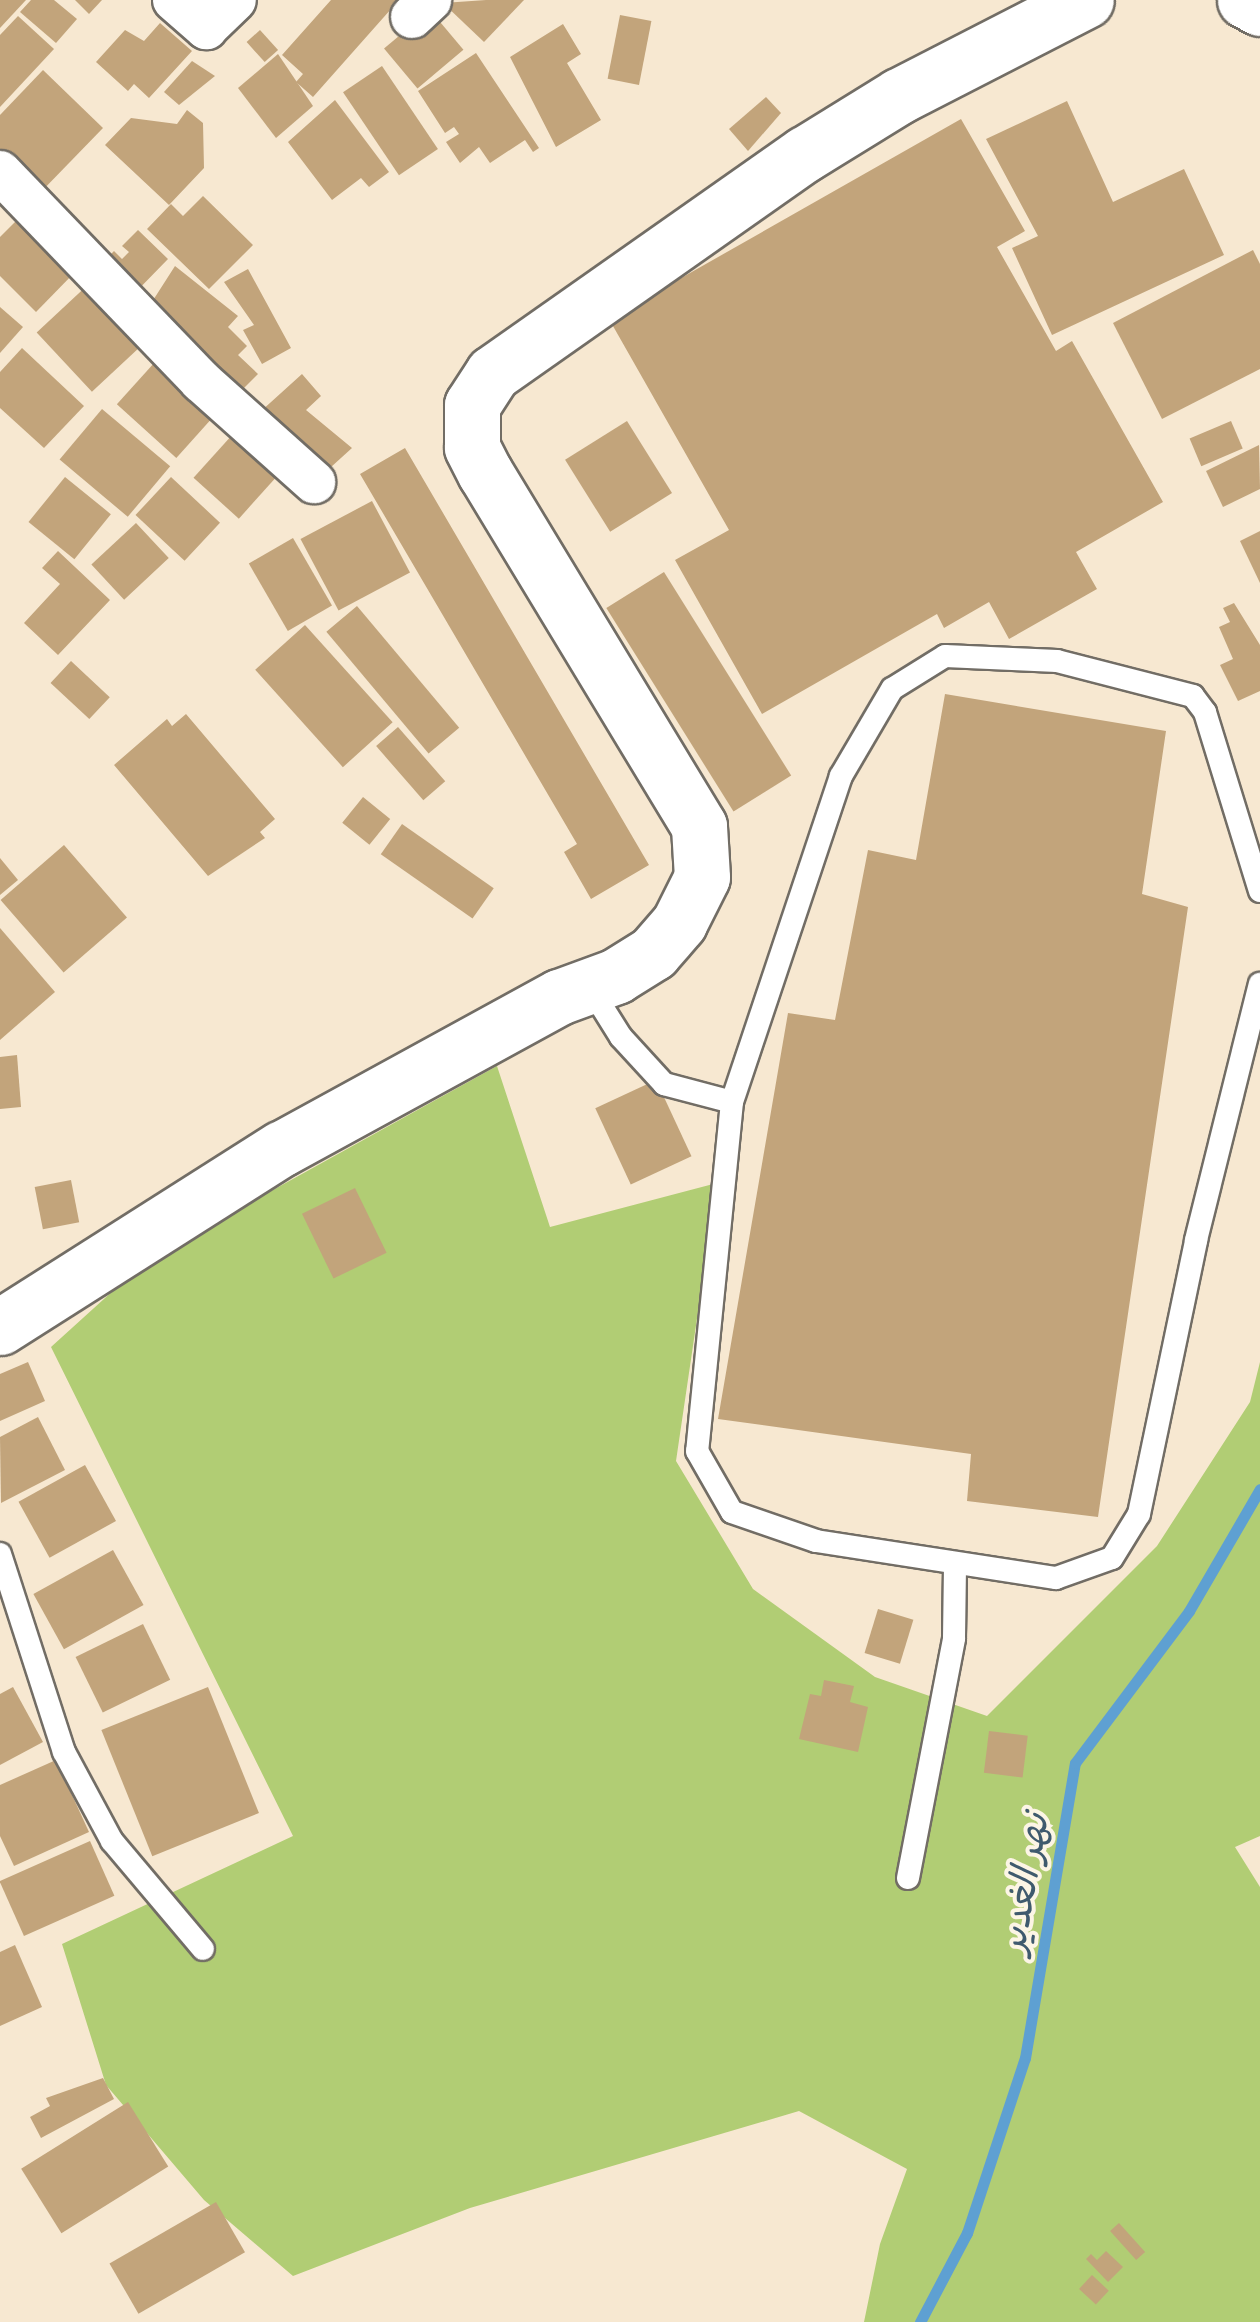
<!DOCTYPE html>
<html>
<head>
<meta charset="utf-8">
<style>
  body { margin:0 }
  #map { position:relative; width:1260px; height:2322px; overflow:hidden; background:#f7e8d1; font-family:Caveat,"Playpen Sans Arabic",sans-serif }
  div>[style] { position:absolute }
  .green>* { inset:0; background:#b1cd74 }
  .stream>* { height:11px; margin:-5.5px; padding:0 5.5px; transform-origin:5.5px; border-radius:5.5px; background:#5ea0d2 }
  .building>* { inset:0; background:#c2a47b; transform-origin:0 0 }
  .roads { filter:drop-shadow(2px 0 #726d65) drop-shadow(-2px 0 #726d65) drop-shadow(0 2px #726d65) drop-shadow(0 -2px #726d65) }
  .lane>* { height:22px; margin:-11px; padding:0 11px; transform-origin:11px; border-radius:11px; background:#fff }
  .street>* { height:42px; margin:-21px; padding:0 21px; transform-origin:21px; border-radius:21px; background:#fff }
  .secondary>* { height:55px; margin:-27.5px; padding:0 27.5px; transform-origin:27.5px; border-radius:27.5px; background:#fff }
  span { translate:-50% -50%; white-space:nowrap; text-align:center; line-height:1.15; -webkit-text-stroke:8px #fcf5e5; paint-order:stroke }
  .water-label { font-size:38px; color:#3f5a6e; font-style:italic }
</style>
</head>
<body>
<div id="map">
  <div class="green">
    <div style="clip-path:polygon(497px 1066px,550px 1227px,717px 1183px,676px 1461px,753px 1589px,875px 1677px,987px 1716px,1157px 1546px,1250px 1402px,1260px 1362px,1260px 1836px,1235px 1847px,1260px 1887px,1260px 2322px,864px 2322px,880px 2244px,907px 2169px,799px 2111px,470px 2208px,293px 2276px,204px 2200px,106px 2085px,62px 1944px,293px 1836px,51px 1347px,126px 1279px,217px 1221px)"></div>
  </div>
  <div class="stream">
    <div style="left:920px;top:2322px;width:101px;rotate:-62.2deg"></div>
    <div style="left:967px;top:2233px;width:184px;rotate:-71.7deg"></div>
    <div style="left:1025px;top:2058px;width:299px;rotate:-80.4deg"></div>
    <div style="left:1075px;top:1763px;width:190px;rotate:-53.1deg"></div>
    <div style="left:1189px;top:1611px;width:141px;rotate:-59.8deg"></div>
  </div>
  <div class="building">
    <div style="clip-path:polygon(0 0,26px 0,0 28px)"></div>
    <div style="clip-path:polygon(31px 0,54px 0,77px 19px,56px 43px,20px 12px)"></div>
    <div style="clip-path:polygon(75px 0,102px 0,89px 14px)"></div>
    <div style="clip-path:polygon(331px 0,399px 0,313px 97px,296px 82px,303px 74px,282px 55px)"></div>
    <div style="clip-path:polygon(486px 0,524px 0,484px 42px,443px 3px)"></div>
    <div style="left:430px;top:10px;width:52px;height:60px;rotate:50deg"></div>
    <div style="left:620px;top:15px;width:32px;height:65px;rotate:11deg"></div>
    <div style="clip-path:polygon(18px 16px,54px 49px,0 107px,0 35px)"></div>
    <div style="clip-path:polygon(160px 23px,192px 51px,149px 98px,134px 84px,128px 91px,96px 62px,125px 30px,144px 41px)"></div>
    <div style="clip-path:polygon(563px 24px,581px 54px,567px 63px,601px 120px,556px 147px,510px 57px)"></div>
    <div style="left:260px;top:30px;width:27px;height:18px;rotate:48deg"></div>
    <div style="clip-path:polygon(476px 53px,539px 148px,533px 152px,525px 140px,490px 163px,479px 147px,460px 163px,446px 142px,459px 134px,454px 127px,445px 133px,418px 91px)"></div>
    <div style="clip-path:polygon(278px 54px,313px 106px,276px 138px,238px 88px)"></div>
    <div style="clip-path:polygon(192px 61px,215px 76px,179px 105px,164px 92px)"></div>
    <div style="left:382px;top:66px;width:100px;height:47px;rotate:56deg"></div>
    <div style="clip-path:polygon(43px 70px,103px 128px,37px 196px,0 160px,0 115px)"></div>
    <div style="clip-path:polygon(766px 97px,781px 113px,748px 151px,729px 129px)"></div>
    <div style="clip-path:polygon(335px 100px,389px 172px,369px 187px,361px 178px,332px 200px,288px 142px)"></div>
    <div style="clip-path:polygon(1067px 101px,1113px 202px,1184px 169px,1224px 255px,1052px 335px,1012px 248px,1038px 236px,986px 139px)"></div>
    <div style="clip-path:polygon(187px 110px,203px 123px,204px 168px,169px 205px,105px 145px,131px 118px,177px 124px)"></div>
    <div style="clip-path:polygon(961px 119px,1025px 231px,997px 247px,1056px 351px,1072px 341px,1163px 502px,1076px 552px,1097px 589px,1009px 639px,989px 602px,944px 628px,937px 614px,762px 714px,675px 560px,729px 530px,609px 319px)"></div>
    <div style="clip-path:polygon(203px 196px,253px 245px,209px 289px,147px 229px,171px 204px,183px 216px)"></div>
    <div style="clip-path:polygon(22px 215px,77px 270px,36px 312px,0 276px,0 237px)"></div>
    <div style="clip-path:polygon(138px 230px,168px 259px,128px 300px,96px 269px,114px 251px,122px 259px,129px 252px,122px 246px)"></div>
    <div style="clip-path:polygon(1253px 250px,1260px 264px,1260px 369px,1162px 419px,1113px 323px)"></div>
    <div style="clip-path:polygon(175px 266px,238px 316px,228px 327px,247px 346px,238px 355px,258px 374px,230px 402px,150px 305px)"></div>
    <div style="clip-path:polygon(248px 269px,291px 348px,262px 364px,243px 330px,254px 325px,224px 282px)"></div>
    <div style="left:93px;top:280px;width:81px;height:77px;rotate:47deg"></div>
    <div style="clip-path:polygon(0 307px,23px 327px,0 353px)"></div>
    <div style="clip-path:polygon(22px 348px,84px 406px,44px 448px,0 408px,0 372px)"></div>
    <div style="left:155px;top:362px;width:80px;height:57px;rotate:42deg"></div>
    <div style="clip-path:polygon(302px 374px,321px 396px,306px 410px,352px 448px,320px 477px,260px 412px)"></div>
    <div style="left:102px;top:409px;width:89px;height:66px;rotate:40deg"></div>
    <div style="left:627px;top:421px;width:85px;height:73px;rotate:58deg"></div>
    <div style="left:1231px;top:421px;width:30px;height:45px;rotate:67deg"></div>
    <div style="left:233px;top:434px;width:61px;height:59px;rotate:42deg"></div>
    <div style="clip-path:polygon(1259px 445px,1260px 489px,1223px 507px,1206px 471px)"></div>
    <div style="clip-path:polygon(405px 448px,649px 865px,591px 899px,564px 852px,577px 844px,360px 474px)"></div>
    <div style="left:65px;top:477px;width:59px;height:58px;rotate:39deg"></div>
    <div style="left:171px;top:477px;width:67px;height:52px;rotate:43deg"></div>
    <div style="left:372px;top:501px;width:81px;height:81px;rotate:62deg"></div>
    <div style="left:136px;top:523px;width:48px;height:61px;rotate:47deg"></div>
    <div style="clip-path:polygon(1260px 531px,1260px 583px,1240px 541px)"></div>
    <div style="left:293px;top:538px;width:78px;height:51px;rotate:60deg"></div>
    <div style="clip-path:polygon(58px 551px,110px 600px,58px 655px,24px 623px,60px 584px,42px 568px)"></div>
    <div style="left:664px;top:572px;width:240px;height:68px;rotate:58deg"></div>
    <div style="clip-path:polygon(1234px 603px,1260px 645px,1260px 691px,1238px 701px,1220px 665px,1233px 659px,1219px 627px,1230px 622px,1223px 608px)"></div>
    <div style="left:357px;top:606px;width:159px;height:40px;rotate:50deg"></div>
    <div style="left:305px;top:625px;width:131px;height:67px;rotate:48deg"></div>
    <div style="left:71px;top:661px;width:53px;height:30px;rotate:43deg"></div>
    <div style="clip-path:polygon(945px 694px,1166px 731px,1142px 894px,1188px 907px,1098px 1517px,967px 1501px,971px 1454px,718px 1419px,788px 1013px,835px 1020px,868px 850px,916px 860px)"></div>
    <div style="clip-path:polygon(186px 714px,275px 819px,260px 832px,265px 838px,208px 876px,114px 765px,167px 719px,172px 726px)"></div>
    <div style="left:398px;top:727px;width:72px;height:29px;rotate:49deg"></div>
    <div style="left:363px;top:797px;width:35px;height:33px;rotate:39deg"></div>
    <div style="left:402px;top:824px;width:112px;height:37px;rotate:35deg"></div>
    <div style="left:64px;top:845px;width:96px;height:84px;rotate:49deg"></div>
    <div style="clip-path:polygon(0 858px,18px 880px,0 895px)"></div>
    <div style="clip-path:polygon(0 928px,55px 992px,0 1040px)"></div>
    <div style="clip-path:polygon(17px 1055px,21px 1107px,0 1109px,0 1057px)"></div>
    <div style="left:656px;top:1080px;width:84px;height:67px;rotate:65deg"></div>
    <div style="left:71px;top:1180px;width:43px;height:37px;rotate:79deg"></div>
    <div style="left:355px;top:1188px;width:72px;height:59px;rotate:64deg"></div>
    <div style="clip-path:polygon(28px 1362px,45px 1401px,0 1421px,0 1374px)"></div>
    <div style="clip-path:polygon(38px 1417px,65px 1470px,1px 1503px,0 1437px)"></div>
    <div style="left:85px;top:1465px;width:64px;height:76px;rotate:61deg"></div>
    <div style="left:113px;top:1550px;width:63px;height:91px;rotate:61deg"></div>
    <div style="left:878px;top:1609px;width:37px;height:46px;rotate:17deg"></div>
    <div style="left:143px;top:1624px;width:62px;height:75px;rotate:64deg"></div>
    <div style="clip-path:polygon(824px 1680px,854px 1686px,850px 1702px,868px 1707px,858px 1752px,799px 1739px,810px 1694px,821px 1696px)"></div>
    <div style="clip-path:polygon(13px 1687px,43px 1742px,0 1765px,0 1694px)"></div>
    <div style="left:208px;top:1687px;width:136px;height:115px;rotate:68deg"></div>
    <div style="left:989px;top:1731px;width:39px;height:42px;rotate:7deg"></div>
    <div style="clip-path:polygon(56px 1760px,89px 1832px,14px 1866px,0 1836px,0 1785px)"></div>
    <div style="left:90px;top:1841px;width:60px;height:99px;rotate:66deg"></div>
    <div style="clip-path:polygon(15px 1945px,42px 2007px,0 2026px,0 1952px)"></div>
    <div style="clip-path:polygon(103px 2078px,114px 2099px,41px 2138px,30px 2117px,50px 2106px,46px 2098px)"></div>
    <div style="left:128px;top:2102px;width:76px;height:126px;rotate:58deg"></div>
    <div style="left:216px;top:2202px;width:58px;height:123px;rotate:60deg"></div>
    <div style="left:1119px;top:2223px;width:39px;height:12px;rotate:48deg"></div>
    <div style="clip-path:polygon(1106px 2251px,1123px 2267px,1108px 2282px,1086px 2259px,1091px 2254px,1097px 2260px)"></div>
    <div style="left:1092px;top:2275px;width:23px;height:19px;rotate:43deg"></div>
  </div>
  <div class="roads">
    <div class="lane">
      <div style="left:1260px;top:891px;width:187px;rotate:-107.1deg"></div>
      <div style="left:1205px;top:712px;width:20px;rotate:-127deg"></div>
      <div style="left:1193px;top:696px;width:140px;rotate:-165.6deg"></div>
      <div style="left:1057px;top:661px;width:112px;rotate:-177.4deg"></div>
      <div style="left:945px;top:656px;width:62px;rotate:148.1deg"></div>
      <div style="left:892px;top:689px;width:101px;rotate:120.4deg"></div>
      <div style="left:841px;top:776px;width:344px;rotate:108.5deg"></div>
      <div style="left:732px;top:1102px;width:351px;rotate:95.7deg"></div>
      <div style="left:697px;top:1451px;width:70px;rotate:60.2deg"></div>
      <div style="left:732px;top:1512px;width:89px;rotate:19deg"></div>
      <div style="left:816px;top:1541px;width:243px;rotate:8.8deg"></div>
      <div style="left:1056px;top:1578px;width:59px;rotate:-19.7deg"></div>
      <div style="left:1112px;top:1558px;width:52px;rotate:-58.5deg"></div>
      <div style="left:1139px;top:1514px;width:280px;rotate:-78.2deg"></div>
      <div style="left:1196px;top:1240px;width:264px;rotate:-76deg"></div>
      <div style="left:589px;top:986px;width:60px;rotate:57.9deg"></div>
      <div style="left:621px;top:1037px;width:64px;rotate:47.5deg"></div>
      <div style="left:664px;top:1084px;width:70px;rotate:14.8deg"></div>
      <div style="left:0;top:1554px;width:208px;rotate:72.1deg"></div>
      <div style="left:64px;top:1752px;width:101px;rotate:61.7deg"></div>
      <div style="left:112px;top:1841px;width:141px;rotate:49.9deg"></div>
      <div style="left:908px;top:1878px;width:244px;rotate:-79.1deg"></div>
      <div style="left:954px;top:1638px;width:74px;rotate:-89.2deg"></div>
    </div>
    <div class="street">
      <div style="left:174px;top:0;width:43px;rotate:41.2deg"></div>
      <div style="left:206px;top:28px;width:40px;rotate:-44deg"></div>
      <div style="left:412px;top:17px;width:25px;rotate:-43deg"></div>
      <div style="left:0;top:172px;width:290px;rotate:46.1deg"></div>
      <div style="left:201px;top:381px;width:152px;rotate:41.8deg"></div>
    </div>
    <div class="secondary">
      <div style="left:1245px;top:0;width:17px;rotate:28deg"></div>
      <div style="left:0;top:1327px;width:333px;rotate:-32.4deg"></div>
      <div style="left:281px;top:1149px;width:317px;rotate:-28.7deg"></div>
      <div style="left:559px;top:997px;width:61px;rotate:-20.2deg"></div>
      <div style="left:616px;top:976px;width:44px;rotate:-31.9deg"></div>
      <div style="left:653px;top:953px;width:40px;rotate:-49deg"></div>
      <div style="left:679px;top:923px;width:51px;rotate:-63.4deg"></div>
      <div style="left:702px;top:877px;width:51px;rotate:-93.4deg"></div>
      <div style="left:699px;top:826px;width:413px;rotate:-121.2deg"></div>
      <div style="left:485px;top:473px;width:29px;rotate:-117deg"></div>
      <div style="left:472px;top:447px;width:42px;rotate:-90deg"></div>
      <div style="left:472px;top:405px;width:38px;rotate:-57deg"></div>
      <div style="left:493px;top:373px;width:381px;rotate:-35.1deg"></div>
      <div style="left:805px;top:154px;width:110px;rotate:-31.7deg"></div>
      <div style="left:899px;top:96px;width:210px;rotate:-27.2deg"></div>
    </div>
  </div>
  <div class="water-label">
    <span style="left:1024px;top:1883px;rotate:-80deg">نهر الغدير</span>
  </div>
</div>
</body>
</html>
